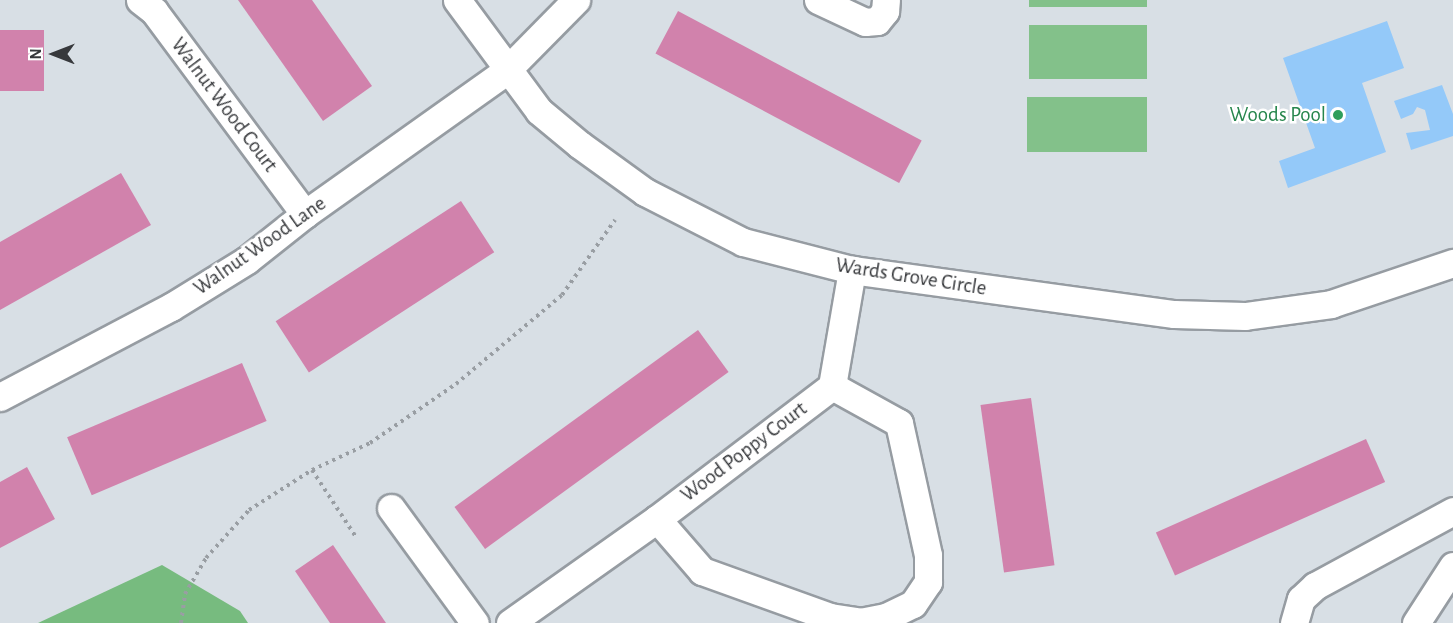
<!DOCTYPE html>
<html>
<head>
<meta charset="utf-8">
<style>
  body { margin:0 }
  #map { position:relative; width:1453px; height:623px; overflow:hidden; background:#d8dfe5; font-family:"Alegreya Sans",sans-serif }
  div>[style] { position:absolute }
  .green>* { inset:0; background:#83c18a; transform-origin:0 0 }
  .forest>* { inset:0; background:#77bb7f }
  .water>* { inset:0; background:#94c9f9 }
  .building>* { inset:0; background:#d182ac; transform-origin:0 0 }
  .path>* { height:4px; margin-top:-2px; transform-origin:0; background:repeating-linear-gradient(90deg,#999ea3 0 3px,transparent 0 7.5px) }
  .roads { filter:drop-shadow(2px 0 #969ca2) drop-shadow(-2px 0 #969ca2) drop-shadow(0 2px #969ca2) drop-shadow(0 -2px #969ca2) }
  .minor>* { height:27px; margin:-13.5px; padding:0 13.5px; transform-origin:13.5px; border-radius:13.5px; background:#fff }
  .dots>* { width:16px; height:16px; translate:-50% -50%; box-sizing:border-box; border:3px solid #fff; border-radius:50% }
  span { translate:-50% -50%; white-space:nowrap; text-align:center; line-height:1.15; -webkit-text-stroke:5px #fff; paint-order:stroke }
  .street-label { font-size:21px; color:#37393c }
  .leisure-label { font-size:21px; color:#27864d }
  .right { translate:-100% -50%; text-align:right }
  .north { position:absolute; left:24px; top:24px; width:60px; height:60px; -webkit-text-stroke:4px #fff; paint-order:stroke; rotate:270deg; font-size:16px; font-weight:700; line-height:24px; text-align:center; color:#37393c }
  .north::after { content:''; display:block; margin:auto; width:21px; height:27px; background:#37393c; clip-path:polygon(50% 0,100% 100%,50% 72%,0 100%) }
</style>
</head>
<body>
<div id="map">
  <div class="green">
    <div style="left:1029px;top:0;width:118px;height:7px"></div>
    <div style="left:1029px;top:25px;width:118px;height:54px"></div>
    <div style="left:1147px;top:97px;width:55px;height:120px;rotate:90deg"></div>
  </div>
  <div class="forest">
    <div style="clip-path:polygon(162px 565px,240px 611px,248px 623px,38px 623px)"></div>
  </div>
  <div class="water">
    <div style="clip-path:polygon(1387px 21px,1404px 68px,1362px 83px,1386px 152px,1288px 188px,1279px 161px,1315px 148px,1283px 58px)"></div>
    <div style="clip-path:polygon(1442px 85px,1453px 114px,1453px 136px,1411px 150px,1406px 133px,1430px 130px,1425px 110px,1417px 107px,1413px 114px,1401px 119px,1394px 101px)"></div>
  </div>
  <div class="building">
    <div style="clip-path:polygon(238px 0,312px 0,372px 86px,323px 121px)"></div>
    <div style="left:678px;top:11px;width:276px;height:48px;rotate:28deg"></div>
    <div style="left:0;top:30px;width:44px;height:61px"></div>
    <div style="clip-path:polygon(121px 173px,151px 225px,0 310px,0 242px)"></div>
    <div style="left:461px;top:201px;width:61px;height:221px;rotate:57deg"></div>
    <div style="left:698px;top:330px;width:52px;height:301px;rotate:54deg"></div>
    <div style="left:242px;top:363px;width:63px;height:190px;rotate:67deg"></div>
    <div style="left:1031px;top:398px;width:169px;height:51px;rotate:82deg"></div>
    <div style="left:1366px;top:439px;width:47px;height:230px;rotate:66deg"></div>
    <div style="clip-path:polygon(27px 467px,55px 519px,0 548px,0 482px)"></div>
    <div style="clip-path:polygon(333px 545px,386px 623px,330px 623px,295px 571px)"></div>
  </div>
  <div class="path">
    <div style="left:312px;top:470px;width:80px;rotate:56.7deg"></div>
    <div style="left:181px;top:623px;width:29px;rotate:-82deg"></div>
    <div style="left:185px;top:594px;width:42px;rotate:-59.7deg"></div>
    <div style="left:206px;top:558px;width:64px;rotate:-48.1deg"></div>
    <div style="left:249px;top:510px;width:75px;rotate:-32.4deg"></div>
    <div style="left:312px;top:470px;width:64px;rotate:-25deg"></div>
    <div style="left:370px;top:443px;width:104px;rotate:-34.5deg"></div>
    <div style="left:456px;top:384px;width:138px;rotate:-40deg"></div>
    <div style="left:562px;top:295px;width:92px;rotate:-54.8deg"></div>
  </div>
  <div class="roads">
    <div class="minor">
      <div style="left:140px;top:0;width:18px;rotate:38deg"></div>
      <div style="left:154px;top:11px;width:253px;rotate:53.4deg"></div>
      <div style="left:457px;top:0;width:138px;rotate:53.5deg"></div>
      <div style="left:539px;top:111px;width:53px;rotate:39.7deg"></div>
      <div style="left:580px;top:145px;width:80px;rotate:35.9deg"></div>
      <div style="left:645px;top:192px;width:110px;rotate:27deg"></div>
      <div style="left:743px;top:242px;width:113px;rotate:14.4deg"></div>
      <div style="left:852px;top:270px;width:325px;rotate:7.8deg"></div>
      <div style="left:1174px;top:314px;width:71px;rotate:1.6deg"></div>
      <div style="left:1245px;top:316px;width:87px;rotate:-7.9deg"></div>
      <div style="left:1331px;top:304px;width:129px;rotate:-18.6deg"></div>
      <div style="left:818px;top:0;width:52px;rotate:25.1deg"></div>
      <div style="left:865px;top:22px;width:12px;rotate:-5deg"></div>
      <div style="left:877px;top:21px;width:13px;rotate:-51deg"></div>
      <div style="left:885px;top:11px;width:11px;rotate:-85deg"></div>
      <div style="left:0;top:397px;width:193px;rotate:-27.8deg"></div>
      <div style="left:171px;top:307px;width:89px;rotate:-31.7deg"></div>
      <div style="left:247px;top:260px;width:74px;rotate:-38.4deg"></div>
      <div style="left:305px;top:214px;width:247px;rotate:-35.4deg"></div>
      <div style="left:506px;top:71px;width:100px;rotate:-45.4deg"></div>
      <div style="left:391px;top:508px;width:142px;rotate:53.9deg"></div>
      <div style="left:657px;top:519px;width:69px;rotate:49.1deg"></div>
      <div style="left:702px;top:571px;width:136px;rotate:19.8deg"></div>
      <div style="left:830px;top:617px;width:30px;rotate:9deg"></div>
      <div style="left:860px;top:622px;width:26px;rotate:-11deg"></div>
      <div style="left:886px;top:617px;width:30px;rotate:-26deg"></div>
      <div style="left:913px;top:604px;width:27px;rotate:-56deg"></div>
      <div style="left:928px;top:582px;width:27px;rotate:-90deg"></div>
      <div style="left:928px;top:555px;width:135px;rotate:-102.4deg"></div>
      <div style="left:899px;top:423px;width:77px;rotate:-151.1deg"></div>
      <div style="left:510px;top:623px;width:180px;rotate:-35.3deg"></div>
      <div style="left:657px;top:519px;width:220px;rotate:-37.2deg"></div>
      <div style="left:832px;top:386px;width:118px;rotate:-80.2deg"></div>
      <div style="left:1294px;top:623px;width:25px;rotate:-74deg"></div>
      <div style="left:1301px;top:599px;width:19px;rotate:-43deg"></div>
      <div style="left:1315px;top:586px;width:157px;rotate:-28.5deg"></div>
      <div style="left:1416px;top:623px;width:68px;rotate:-57deg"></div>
    </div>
  </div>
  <div class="dots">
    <div style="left:1338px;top:115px;background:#2e9e5b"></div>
  </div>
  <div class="street-label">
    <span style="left:224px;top:105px;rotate:53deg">Walnut Wood Court</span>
    <span style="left:260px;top:246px;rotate:-35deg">Walnut Wood Lane</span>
    <span style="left:911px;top:277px;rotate:9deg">Wards Grove Circle</span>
    <span style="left:744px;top:452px;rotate:-37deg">Wood Poppy Court</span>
  </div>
  <div class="leisure-label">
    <span class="right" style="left:1326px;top:115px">Woods Pool</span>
  </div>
  <div class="north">N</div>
</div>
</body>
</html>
